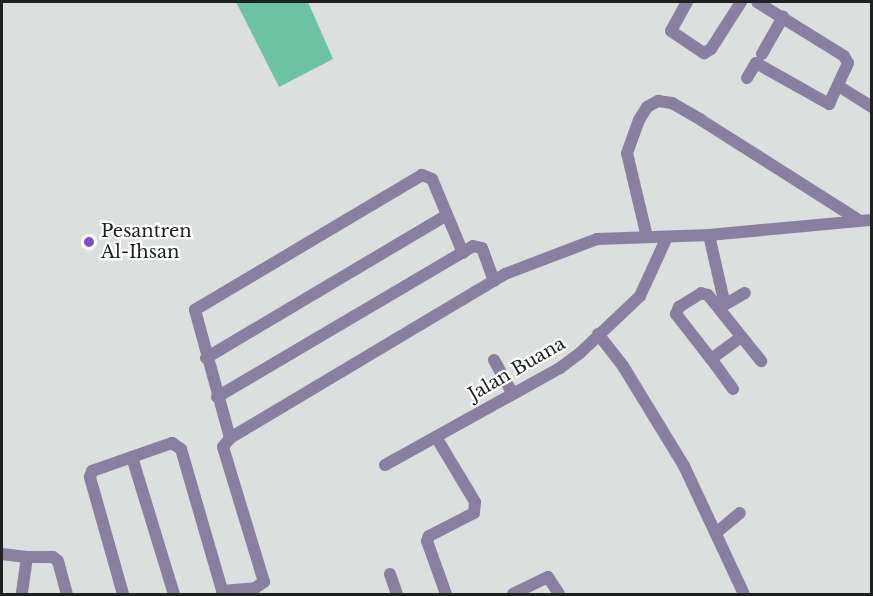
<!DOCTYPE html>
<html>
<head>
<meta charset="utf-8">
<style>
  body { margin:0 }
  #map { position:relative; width:873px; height:596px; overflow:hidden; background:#dbdfdd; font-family:"Libre Baskerville",serif }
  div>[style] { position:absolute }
  .green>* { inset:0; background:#6cc4a4 }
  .street>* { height:12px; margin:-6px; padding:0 6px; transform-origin:6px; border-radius:6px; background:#8980a1 }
  .dots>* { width:16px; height:16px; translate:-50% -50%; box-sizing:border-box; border:3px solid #fff; border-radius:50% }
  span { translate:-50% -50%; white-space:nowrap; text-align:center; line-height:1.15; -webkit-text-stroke:4.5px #fff; paint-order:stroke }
  .poi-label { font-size:18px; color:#1f2120 }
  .left { translate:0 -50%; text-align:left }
  .street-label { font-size:18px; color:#1f2120 }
  .frame { position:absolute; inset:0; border:3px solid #1f2120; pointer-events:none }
</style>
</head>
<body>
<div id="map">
  <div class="green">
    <div style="clip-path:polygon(236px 2px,308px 2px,333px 59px,279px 87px)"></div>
  </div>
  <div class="street">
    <div style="left:687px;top:2px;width:33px;rotate:119deg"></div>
    <div style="left:671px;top:31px;width:40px;rotate:34deg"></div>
    <div style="left:704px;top:53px;width:8px;rotate:-30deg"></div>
    <div style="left:711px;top:49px;width:56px;rotate:-57.4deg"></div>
    <div style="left:762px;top:54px;width:43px;rotate:-60.4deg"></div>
    <div style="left:747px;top:78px;width:17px;rotate:-59deg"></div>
    <div style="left:756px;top:63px;width:84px;rotate:29.3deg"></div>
    <div style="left:829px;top:104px;width:45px;rotate:-65.1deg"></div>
    <div style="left:848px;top:63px;width:8px;rotate:-120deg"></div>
    <div style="left:844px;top:56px;width:102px;rotate:-148.2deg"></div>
    <div style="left:840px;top:87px;width:38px;rotate:32deg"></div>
    <div style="left:709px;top:235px;width:68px;rotate:77.2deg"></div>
    <div style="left:724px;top:301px;width:10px;rotate:107deg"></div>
    <div style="left:647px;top:237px;width:86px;rotate:-103.4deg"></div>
    <div style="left:627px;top:153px;width:35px;rotate:-70deg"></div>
    <div style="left:639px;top:120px;width:15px;rotate:-58deg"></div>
    <div style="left:647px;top:107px;width:13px;rotate:-29deg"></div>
    <div style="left:658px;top:101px;width:14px;rotate:8deg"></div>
    <div style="left:672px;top:103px;width:34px;rotate:30deg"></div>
    <div style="left:701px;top:120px;width:185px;rotate:32.4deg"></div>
    <div style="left:463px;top:253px;width:80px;rotate:-112.7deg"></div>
    <div style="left:432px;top:179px;width:11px;rotate:-158deg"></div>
    <div style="left:422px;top:175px;width:264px;rotate:149.3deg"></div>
    <div style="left:195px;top:310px;width:133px;rotate:74.7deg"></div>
    <div style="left:230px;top:438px;width:320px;rotate:-30.8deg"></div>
    <div style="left:505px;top:274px;width:98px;rotate:-20.8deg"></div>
    <div style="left:597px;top:239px;width:112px;rotate:-2deg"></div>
    <div style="left:709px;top:235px;width:164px;rotate:-5.3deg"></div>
    <div style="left:724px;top:305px;width:24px;rotate:-30deg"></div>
    <div style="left:598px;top:334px;width:41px;rotate:52deg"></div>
    <div style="left:623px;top:366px;width:117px;rotate:58.6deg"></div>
    <div style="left:684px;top:466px;width:141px;rotate:64.9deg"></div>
    <div style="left:206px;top:358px;width:280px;rotate:-30.7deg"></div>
    <div style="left:711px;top:359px;width:57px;rotate:-127.9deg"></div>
    <div style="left:676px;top:314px;width:8px;rotate:-67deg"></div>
    <div style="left:679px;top:307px;width:26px;rotate:-32deg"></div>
    <div style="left:701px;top:293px;width:7px;rotate:16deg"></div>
    <div style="left:708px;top:295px;width:85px;rotate:51.2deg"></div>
    <div style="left:494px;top:360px;width:38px;rotate:61deg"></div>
    <div style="left:733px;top:389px;width:37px;rotate:-126deg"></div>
    <div style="left:711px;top:359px;width:37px;rotate:-36deg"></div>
    <div style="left:217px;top:397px;width:297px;rotate:-30.5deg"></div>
    <div style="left:473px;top:246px;width:9px;rotate:13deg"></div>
    <div style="left:482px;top:248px;width:35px;rotate:70deg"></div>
    <div style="left:436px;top:437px;width:76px;rotate:59deg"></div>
    <div style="left:475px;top:502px;width:11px;rotate:95deg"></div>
    <div style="left:474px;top:513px;width:51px;rotate:152.9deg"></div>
    <div style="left:429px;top:536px;width:5px;rotate:112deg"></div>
    <div style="left:427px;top:541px;width:56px;rotate:70.3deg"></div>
    <div style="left:132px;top:457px;width:143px;rotate:73deg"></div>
    <div style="left:385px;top:465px;width:200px;rotate:-29deg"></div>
    <div style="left:560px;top:368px;width:25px;rotate:-37deg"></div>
    <div style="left:580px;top:353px;width:83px;rotate:-43.5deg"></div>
    <div style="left:640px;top:296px;width:65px;rotate:-65.4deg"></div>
    <div style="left:716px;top:533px;width:31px;rotate:-40deg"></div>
    <div style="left:2px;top:554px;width:25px;rotate:7deg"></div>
    <div style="left:27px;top:557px;width:37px;rotate:98deg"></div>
    <div style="left:27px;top:557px;width:26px"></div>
    <div style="left:53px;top:557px;width:6px;rotate:39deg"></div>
    <div style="left:58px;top:561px;width:34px;rotate:75deg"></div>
    <div style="left:390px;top:574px;width:21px;rotate:71deg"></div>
    <div style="left:222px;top:591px;width:33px;rotate:-5deg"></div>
    <div style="left:255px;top:588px;width:11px;rotate:-34deg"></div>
    <div style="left:264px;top:582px;width:141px;rotate:-106.9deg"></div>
    <div style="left:223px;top:447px;width:11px;rotate:-52deg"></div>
    <div style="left:123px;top:594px;width:122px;rotate:-105.8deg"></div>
    <div style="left:90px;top:477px;width:6px;rotate:-72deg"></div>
    <div style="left:92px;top:471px;width:85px;rotate:-19.3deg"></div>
    <div style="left:172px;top:443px;width:11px;rotate:34deg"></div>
    <div style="left:181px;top:449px;width:151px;rotate:73.8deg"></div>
    <div style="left:513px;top:594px;width:39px;rotate:-26deg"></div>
    <div style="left:548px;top:577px;width:20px;rotate:57deg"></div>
  </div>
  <div class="dots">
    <div style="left:89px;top:242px;background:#7e4fc8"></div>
  </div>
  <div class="poi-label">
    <span class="left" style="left:101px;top:242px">Pesantren<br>Al-Ihsan</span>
  </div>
  <div class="street-label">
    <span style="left:517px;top:369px;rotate:-30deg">Jalan Buana</span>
  </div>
  <div class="frame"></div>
</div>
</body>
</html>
